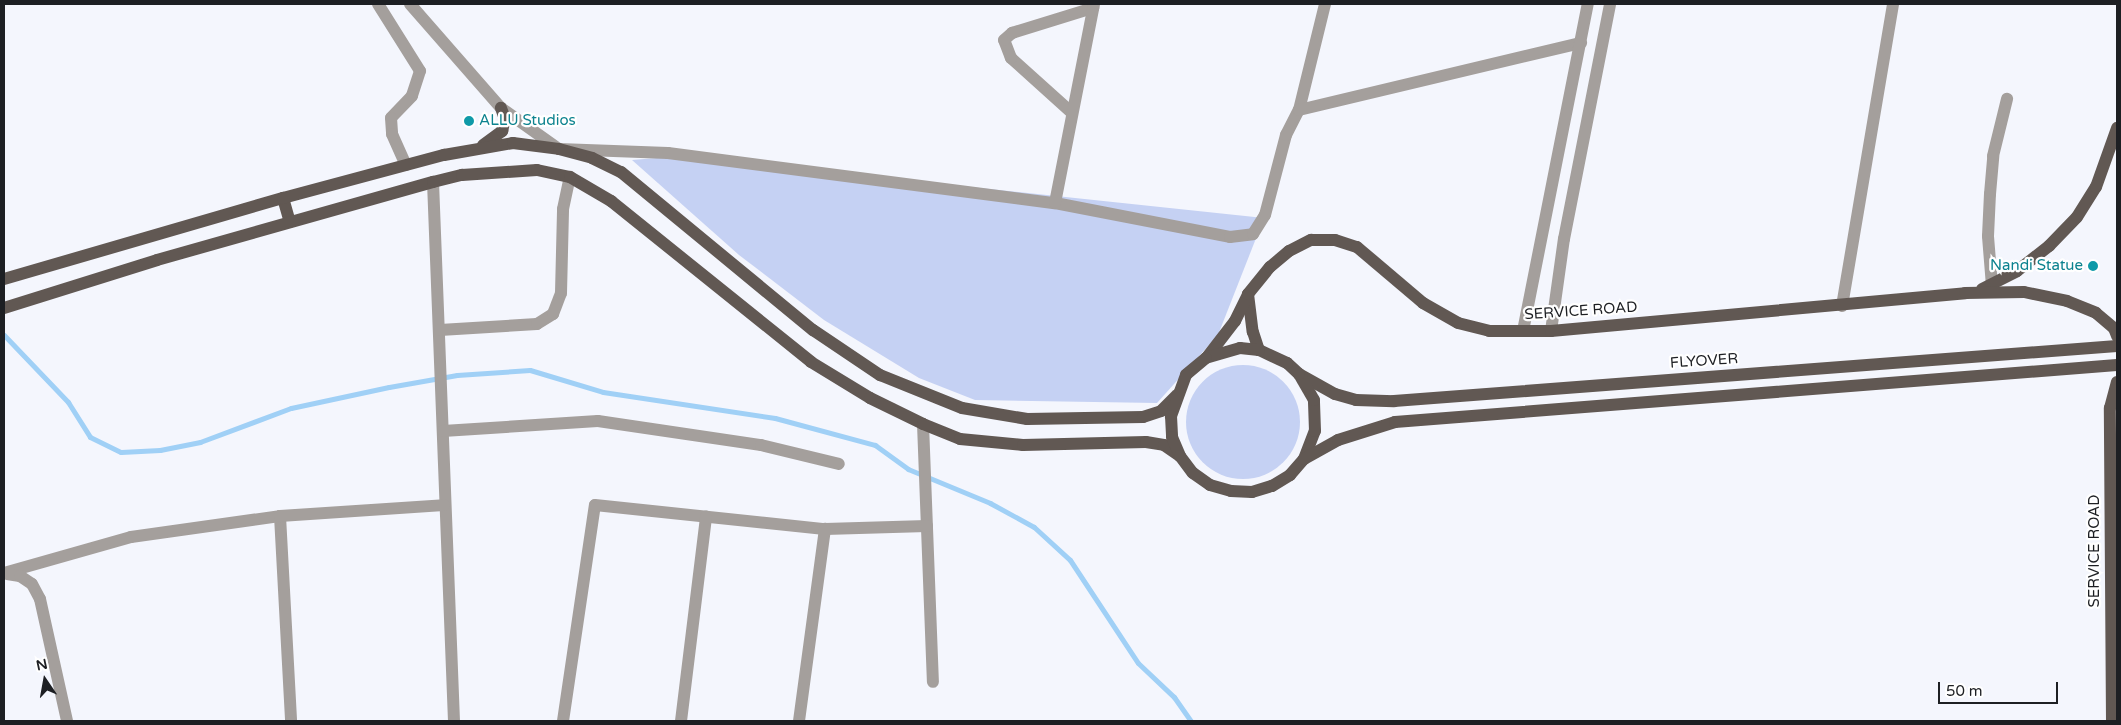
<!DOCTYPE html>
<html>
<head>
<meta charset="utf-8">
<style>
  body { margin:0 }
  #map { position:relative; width:2121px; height:725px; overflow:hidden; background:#f4f6fd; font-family:"Varela Round",sans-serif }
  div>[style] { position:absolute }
  .green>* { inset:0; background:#c5d1f3 }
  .round { border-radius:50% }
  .stream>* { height:5px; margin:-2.5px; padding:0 2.5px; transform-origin:2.5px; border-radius:2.5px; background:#a0d0f6 }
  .minor>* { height:12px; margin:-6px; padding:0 6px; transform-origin:6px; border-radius:6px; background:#a49f9c }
  .major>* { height:12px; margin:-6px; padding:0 6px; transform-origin:6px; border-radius:6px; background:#615853 }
  .dots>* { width:14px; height:14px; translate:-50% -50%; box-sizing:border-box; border:2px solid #fff; border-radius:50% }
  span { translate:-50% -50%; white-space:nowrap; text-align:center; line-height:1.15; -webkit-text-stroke:4.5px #fff; paint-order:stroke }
  .culture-label { font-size:15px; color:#0d838f }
  .left { translate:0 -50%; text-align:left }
  .right { translate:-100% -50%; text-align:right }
  .street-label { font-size:15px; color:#1d1f23 }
  .frame { position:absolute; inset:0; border:5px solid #1d1f23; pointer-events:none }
  .north { position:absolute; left:20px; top:655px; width:50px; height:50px; -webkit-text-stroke:4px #fff; paint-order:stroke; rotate:348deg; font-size:14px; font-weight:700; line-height:20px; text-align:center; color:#1d1f23 }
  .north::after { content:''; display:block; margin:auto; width:18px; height:22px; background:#1d1f23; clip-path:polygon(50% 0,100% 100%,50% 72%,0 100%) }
  .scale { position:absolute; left:1938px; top:682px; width:120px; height:22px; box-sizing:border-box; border:2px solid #1d1f23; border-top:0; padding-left:6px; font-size:15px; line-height:18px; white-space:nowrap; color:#1d1f23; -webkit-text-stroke:4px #fff; paint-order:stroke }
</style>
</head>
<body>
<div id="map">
  <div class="green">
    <div style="clip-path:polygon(669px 157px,837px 173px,1264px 218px,1218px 335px,1157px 403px,975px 400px,919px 378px,824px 320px,739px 255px,632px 160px)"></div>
    <div class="round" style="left:1186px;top:365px;width:114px;height:114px"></div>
  </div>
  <div class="stream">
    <div style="left:4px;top:335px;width:93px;rotate:46.3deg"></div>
    <div style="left:68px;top:402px;width:41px;rotate:57.8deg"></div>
    <div style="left:90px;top:437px;width:34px;rotate:26deg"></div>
    <div style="left:121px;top:452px;width:39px;rotate:-3deg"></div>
    <div style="left:160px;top:450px;width:41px;rotate:-11.3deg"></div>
    <div style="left:200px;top:442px;width:97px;rotate:-20.5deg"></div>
    <div style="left:291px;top:408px;width:100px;rotate:-12.1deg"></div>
    <div style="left:389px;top:387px;width:69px;rotate:-10deg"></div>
    <div style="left:457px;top:375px;width:73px;rotate:-3.9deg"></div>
    <div style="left:530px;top:370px;width:76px;rotate:16.8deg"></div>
    <div style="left:603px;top:392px;width:174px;rotate:8.6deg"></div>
    <div style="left:775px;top:418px;width:104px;rotate:15.1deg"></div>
    <div style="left:875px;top:445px;width:41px;rotate:36deg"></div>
    <div style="left:908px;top:469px;width:89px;rotate:22.5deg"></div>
    <div style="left:990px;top:503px;width:50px;rotate:28.6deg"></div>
    <div style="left:1034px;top:527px;width:49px;rotate:42.5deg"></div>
    <div style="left:1070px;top:560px;width:123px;rotate:56.6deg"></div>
    <div style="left:1138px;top:663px;width:50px;rotate:43.4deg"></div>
    <div style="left:1174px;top:697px;width:29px;rotate:55deg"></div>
  </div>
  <div class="minor">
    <div style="left:378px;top:4px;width:79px;rotate:57.9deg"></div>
    <div style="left:420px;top:71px;width:26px;rotate:108deg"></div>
    <div style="left:412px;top:96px;width:30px;rotate:134deg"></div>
    <div style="left:391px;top:118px;width:16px;rotate:86deg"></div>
    <div style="left:392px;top:134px;width:34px;rotate:66deg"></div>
    <div style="left:410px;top:4px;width:138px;rotate:48.8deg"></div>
    <div style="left:501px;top:108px;width:71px;rotate:35.3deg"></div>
    <div style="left:559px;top:149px;width:109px;rotate:2.1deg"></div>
    <div style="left:668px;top:153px;width:390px;rotate:7.4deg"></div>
    <div style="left:1055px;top:203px;width:178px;rotate:11deg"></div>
    <div style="left:1230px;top:237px;width:23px;rotate:-7deg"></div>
    <div style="left:1253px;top:234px;width:22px;rotate:-58deg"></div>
    <div style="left:1265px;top:215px;width:83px;rotate:-75.3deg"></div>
    <div style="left:1286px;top:135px;width:28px;rotate:-63deg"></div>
    <div style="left:1299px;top:110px;width:109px;rotate:-76.2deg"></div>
    <div style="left:1299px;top:110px;width:290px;rotate:-13.4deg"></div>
    <div style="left:1071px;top:112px;width:81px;rotate:-138deg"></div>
    <div style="left:1011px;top:58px;width:19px;rotate:-111deg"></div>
    <div style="left:1004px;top:40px;width:11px;rotate:-41deg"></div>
    <div style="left:1012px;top:33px;width:85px;rotate:-17.2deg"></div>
    <div style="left:433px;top:182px;width:539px;rotate:87.77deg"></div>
    <div style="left:1055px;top:203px;width:203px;rotate:-78.9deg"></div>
    <div style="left:1992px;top:286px;width:50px;rotate:-94.6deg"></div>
    <div style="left:1988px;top:236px;width:42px;rotate:-87.3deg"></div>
    <div style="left:1990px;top:194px;width:38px;rotate:-85deg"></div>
    <div style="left:1993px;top:156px;width:59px;rotate:-76.2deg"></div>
    <div style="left:1842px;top:306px;width:306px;rotate:-80.4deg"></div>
    <div style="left:440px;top:330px;width:97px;rotate:-3.5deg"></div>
    <div style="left:537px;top:324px;width:19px;rotate:-32deg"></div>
    <div style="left:553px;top:314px;width:22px;rotate:-69deg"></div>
    <div style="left:561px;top:293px;width:84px;rotate:-88.6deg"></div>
    <div style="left:563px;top:209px;width:33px;rotate:-78deg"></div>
    <div style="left:1523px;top:331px;width:333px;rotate:-78.8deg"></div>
    <div style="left:1551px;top:331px;width:93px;rotate:-82deg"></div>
    <div style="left:1564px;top:239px;width:239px;rotate:-78.9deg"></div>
    <div style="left:923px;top:424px;width:258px;rotate:87.8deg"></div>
    <div style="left:443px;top:431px;width:155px;rotate:-3.7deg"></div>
    <div style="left:598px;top:421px;width:165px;rotate:8.4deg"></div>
    <div style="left:761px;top:445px;width:80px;rotate:13.7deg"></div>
    <div style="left:280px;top:516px;width:205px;rotate:86.9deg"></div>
    <div style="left:4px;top:573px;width:132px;rotate:-15.8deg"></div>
    <div style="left:131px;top:537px;width:150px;rotate:-8deg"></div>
    <div style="left:280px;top:516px;width:164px;rotate:-3.8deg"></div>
    <div style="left:7px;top:574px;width:13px;rotate:9deg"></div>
    <div style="left:20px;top:576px;width:14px;rotate:34deg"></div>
    <div style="left:32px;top:584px;width:17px;rotate:62deg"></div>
    <div style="left:40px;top:599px;width:125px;rotate:77.5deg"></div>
    <div style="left:563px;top:721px;width:218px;rotate:-81.6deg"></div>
    <div style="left:595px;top:505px;width:231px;rotate:6deg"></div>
    <div style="left:825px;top:529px;width:102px;rotate:-1.7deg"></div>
    <div style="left:681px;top:721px;width:206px;rotate:-83deg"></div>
    <div style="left:799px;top:721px;width:194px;rotate:-82.3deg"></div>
  </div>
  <div class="major">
    <div style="left:483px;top:145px;width:24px;rotate:-36deg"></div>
    <div style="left:502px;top:131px;width:12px;rotate:-76deg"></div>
    <div style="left:505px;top:119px;width:12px;rotate:-110deg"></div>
    <div style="left:283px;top:198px;width:25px;rotate:74deg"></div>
    <div style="left:4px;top:279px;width:291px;rotate:-16.2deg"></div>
    <div style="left:283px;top:198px;width:167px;rotate:-15deg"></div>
    <div style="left:444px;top:155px;width:70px;rotate:-9.9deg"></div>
    <div style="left:513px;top:143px;width:46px;rotate:7.4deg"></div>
    <div style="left:559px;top:149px;width:34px;rotate:15deg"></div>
    <div style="left:592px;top:158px;width:32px;rotate:26deg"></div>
    <div style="left:621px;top:172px;width:249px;rotate:39.5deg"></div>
    <div style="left:813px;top:330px;width:81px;rotate:33.9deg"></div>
    <div style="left:880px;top:375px;width:88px;rotate:21.9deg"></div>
    <div style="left:962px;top:408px;width:66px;rotate:9.6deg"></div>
    <div style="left:1027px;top:419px;width:116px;rotate:-1deg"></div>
    <div style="left:1143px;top:417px;width:19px;rotate:-18deg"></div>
    <div style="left:1161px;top:411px;width:23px;rotate:-45deg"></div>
    <div style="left:1982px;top:289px;width:39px;rotate:-27deg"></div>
    <div style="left:2017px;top:271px;width:41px;rotate:-38deg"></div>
    <div style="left:2049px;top:246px;width:40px;rotate:-46deg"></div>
    <div style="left:2077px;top:217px;width:36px;rotate:-58deg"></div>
    <div style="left:2096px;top:187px;width:63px;rotate:-70.4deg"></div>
    <div style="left:1248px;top:294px;width:38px;rotate:83deg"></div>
    <div style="left:1253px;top:332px;width:19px;rotate:72deg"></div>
    <div style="left:4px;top:308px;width:160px;rotate:-17.4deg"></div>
    <div style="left:157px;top:260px;width:287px;rotate:-15.8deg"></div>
    <div style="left:433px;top:182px;width:30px;rotate:-14deg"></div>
    <div style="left:462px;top:175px;width:75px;rotate:-3.8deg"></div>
    <div style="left:537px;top:170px;width:34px;rotate:12deg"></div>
    <div style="left:570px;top:177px;width:48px;rotate:30.3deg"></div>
    <div style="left:611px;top:201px;width:257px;rotate:38.8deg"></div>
    <div style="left:811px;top:362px;width:69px;rotate:31.4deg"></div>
    <div style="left:870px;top:398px;width:59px;rotate:26.1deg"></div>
    <div style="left:923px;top:424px;width:40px;rotate:22deg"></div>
    <div style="left:960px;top:439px;width:63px;rotate:5.4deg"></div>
    <div style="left:1023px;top:445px;width:123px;rotate:-1.4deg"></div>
    <div style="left:1146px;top:442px;width:18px;rotate:9deg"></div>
    <div style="left:1164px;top:445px;width:19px;rotate:35deg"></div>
    <div style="left:1208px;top:356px;width:44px;rotate:-52.4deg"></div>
    <div style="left:1235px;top:321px;width:30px;rotate:-64deg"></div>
    <div style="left:1248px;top:294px;width:35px;rotate:-51deg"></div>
    <div style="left:1270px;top:267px;width:25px;rotate:-40deg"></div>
    <div style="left:1289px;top:251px;width:25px;rotate:-27deg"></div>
    <div style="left:1311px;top:240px;width:24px"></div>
    <div style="left:1335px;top:240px;width:23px;rotate:18deg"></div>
    <div style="left:1357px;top:247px;width:87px;rotate:40.3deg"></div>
    <div style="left:1423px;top:303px;width:40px;rotate:29.7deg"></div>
    <div style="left:1458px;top:323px;width:32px;rotate:14deg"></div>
    <div style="left:1489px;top:331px;width:62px"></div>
    <div style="left:1551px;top:331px;width:416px;rotate:-5.2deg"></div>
    <div style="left:1965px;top:293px;width:59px;rotate:-1deg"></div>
    <div style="left:2024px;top:292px;width:44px;rotate:11.8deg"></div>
    <div style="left:2067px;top:301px;width:31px;rotate:22deg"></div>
    <div style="left:2096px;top:313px;width:23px;rotate:40deg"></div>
    <div style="left:2114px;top:328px;width:9px;rotate:69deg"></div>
    <div style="left:1299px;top:374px;width:41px;rotate:29.1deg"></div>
    <div style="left:1335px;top:394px;width:22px;rotate:16deg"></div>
    <div style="left:1356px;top:400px;width:38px;rotate:2deg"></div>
    <div style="left:1394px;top:401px;width:725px;rotate:-4.35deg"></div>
    <div style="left:1304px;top:459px;width:30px;rotate:-69deg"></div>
    <div style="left:1315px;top:431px;width:31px;rotate:-92deg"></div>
    <div style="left:1314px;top:400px;width:30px;rotate:-120deg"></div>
    <div style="left:1299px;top:374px;width:16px;rotate:-137deg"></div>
    <div style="left:1287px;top:363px;width:31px;rotate:-155deg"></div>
    <div style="left:1259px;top:350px;width:19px;rotate:-174deg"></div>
    <div style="left:1240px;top:348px;width:35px;rotate:164deg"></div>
    <div style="left:1206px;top:358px;width:26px;rotate:140deg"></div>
    <div style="left:1186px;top:375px;width:44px;rotate:110.1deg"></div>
    <div style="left:1171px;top:416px;width:21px;rotate:87deg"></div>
    <div style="left:1172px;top:437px;width:21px;rotate:67deg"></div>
    <div style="left:1180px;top:456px;width:21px;rotate:53deg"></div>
    <div style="left:1193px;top:473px;width:21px;rotate:35deg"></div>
    <div style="left:1210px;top:485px;width:22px;rotate:16deg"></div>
    <div style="left:1231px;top:491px;width:21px;rotate:3deg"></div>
    <div style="left:1252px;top:492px;width:21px;rotate:-17deg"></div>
    <div style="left:1272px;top:486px;width:21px;rotate:-31deg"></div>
    <div style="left:1290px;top:475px;width:21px;rotate:-49deg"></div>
    <div style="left:1304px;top:459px;width:39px;rotate:-29deg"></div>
    <div style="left:1338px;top:440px;width:60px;rotate:-17.5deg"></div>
    <div style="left:1395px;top:422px;width:724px;rotate:-4.51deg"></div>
    <div style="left:2112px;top:721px;width:313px;rotate:-90.4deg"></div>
    <div style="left:2110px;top:408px;width:27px;rotate:-75deg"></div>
  </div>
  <div class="dots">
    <div style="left:469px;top:121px;background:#0f9aa8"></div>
    <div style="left:2093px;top:266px;background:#0f9aa8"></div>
  </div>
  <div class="culture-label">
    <span class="left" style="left:479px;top:121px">ALLU Studios</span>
    <span class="right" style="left:2083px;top:266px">Nandi Statue</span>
  </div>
  <div class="street-label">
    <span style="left:1581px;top:311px;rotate:-4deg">SERVICE ROAD</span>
    <span style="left:1704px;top:361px;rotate:-4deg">FLYOVER</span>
    <span style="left:2095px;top:551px;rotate:-90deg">SERVICE ROAD</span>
  </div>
  <div class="frame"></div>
  <div class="north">N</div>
  <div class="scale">50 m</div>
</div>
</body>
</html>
